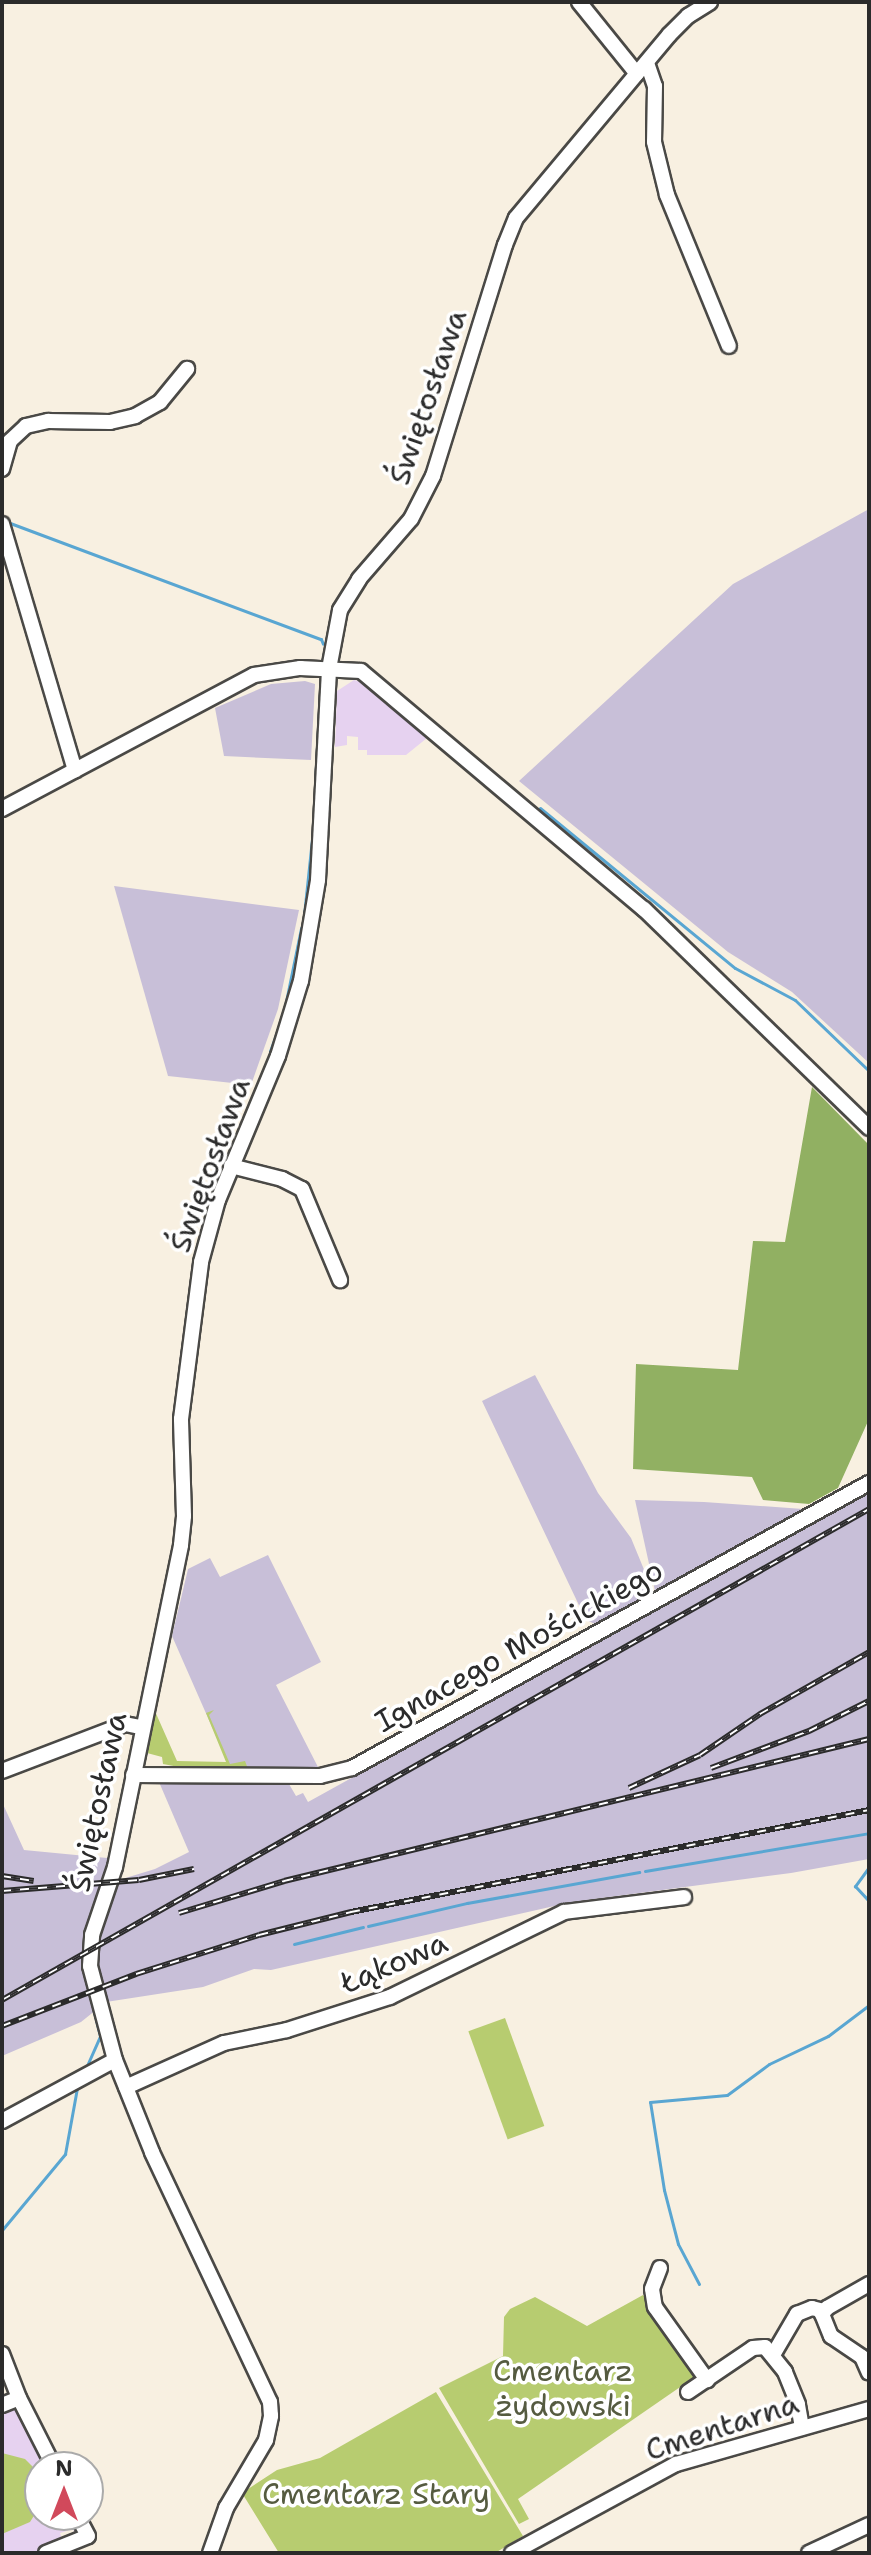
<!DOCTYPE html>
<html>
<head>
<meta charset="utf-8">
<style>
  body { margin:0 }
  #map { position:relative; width:871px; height:2555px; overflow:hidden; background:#f8f0e1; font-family:"Shantell Sans",sans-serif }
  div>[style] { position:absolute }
  .built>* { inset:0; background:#e6d2f0 }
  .industrial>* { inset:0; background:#c8bfd8 }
  .green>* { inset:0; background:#b7cc70; transform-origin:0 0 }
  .forest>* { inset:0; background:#91b062 }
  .stream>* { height:3px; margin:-1.5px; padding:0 1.5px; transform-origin:1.5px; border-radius:1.5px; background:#59a6d2 }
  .roads { filter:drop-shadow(2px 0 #4a4946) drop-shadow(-2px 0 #4a4946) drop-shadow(0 2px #4a4946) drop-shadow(0 -2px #4a4946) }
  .minor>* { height:14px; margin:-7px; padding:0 7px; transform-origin:7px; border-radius:7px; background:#fff }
  .rail>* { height:6px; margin-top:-3px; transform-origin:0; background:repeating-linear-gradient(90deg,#fff 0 9px,#2b2b2b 0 18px); box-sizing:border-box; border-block:2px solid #2b2b2b }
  span { translate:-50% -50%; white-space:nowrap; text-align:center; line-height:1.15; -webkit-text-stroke:7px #fff; paint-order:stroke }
  .street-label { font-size:30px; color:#2b2b2b }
  .park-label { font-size:30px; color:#555b40 }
  .frame { position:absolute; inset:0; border:4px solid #2b2b2b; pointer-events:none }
  .north { position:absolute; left:24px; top:2451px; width:80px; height:80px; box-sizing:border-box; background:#fff; border:2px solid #aaa; border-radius:50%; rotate:0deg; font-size:22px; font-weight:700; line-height:32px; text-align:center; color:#2b2b2b }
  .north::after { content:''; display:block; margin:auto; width:28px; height:36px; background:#d1495b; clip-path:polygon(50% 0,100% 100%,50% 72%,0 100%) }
</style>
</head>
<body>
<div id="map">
  <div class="built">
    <div style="clip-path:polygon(354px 680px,365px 683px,427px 738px,406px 755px,367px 755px,367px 750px,358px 750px,358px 737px,347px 736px,347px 745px,335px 747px,337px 691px)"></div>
    <div style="clip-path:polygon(16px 2404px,51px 2467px,40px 2467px,40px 2515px,75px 2515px,81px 2527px,76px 2538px,73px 2529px,60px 2533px,63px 2543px,36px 2553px,2px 2553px,2px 2410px)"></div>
  </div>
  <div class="industrial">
    <div style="clip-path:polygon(869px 509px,869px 1063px,792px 992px,728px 952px,519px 781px,733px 584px)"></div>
    <div style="clip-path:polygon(305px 681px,315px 684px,311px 760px,224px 756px,215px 708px,271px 684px)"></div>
    <div style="clip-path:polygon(114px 886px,299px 910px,278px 1009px,251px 1085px,168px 1076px)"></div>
    <div style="clip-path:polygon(535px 1375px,598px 1493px,631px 1538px,645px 1572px,650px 1593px,595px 1624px,586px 1620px,482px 1401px)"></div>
    <div style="clip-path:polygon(869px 1492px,869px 1859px,791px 1873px,572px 1902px,271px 1970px,254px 1969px,203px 1987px,106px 2002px,81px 2022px,2px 2056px,2px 1802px,24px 1850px,107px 1858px,123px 1863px,119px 1880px,155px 1869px,189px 1852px,159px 1782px,289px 1784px,296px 1796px,303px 1793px,308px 1802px)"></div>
    <div style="clip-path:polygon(635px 1500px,704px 1502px,803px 1509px,655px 1591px)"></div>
    <div style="clip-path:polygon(268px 1555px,321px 1662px,276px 1685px,319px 1769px,230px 1768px,172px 1636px,188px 1569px,210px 1558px,220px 1577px)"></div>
  </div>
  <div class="green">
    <div style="clip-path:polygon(154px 1709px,177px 1761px,226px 1762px,206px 1713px,214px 1710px,209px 1715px,230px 1764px,245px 1761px,248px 1769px,184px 1768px,163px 1764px,162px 1757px,147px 1753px,144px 1746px)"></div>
    <div style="left:505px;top:2018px;width:115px;height:39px;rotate:70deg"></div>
    <div style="clip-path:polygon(643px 2295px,699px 2374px,518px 2499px,529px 2519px,519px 2524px,439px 2388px,503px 2356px,504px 2317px,510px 2309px,535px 2297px,587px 2326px)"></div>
    <div style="clip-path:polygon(436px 2392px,523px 2536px,495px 2553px,279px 2553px,242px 2493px,277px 2470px,320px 2458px)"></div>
    <div style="clip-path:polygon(2px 2453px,25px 2459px,36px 2470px,40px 2477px,40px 2506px,30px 2522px,2px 2534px)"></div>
  </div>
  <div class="forest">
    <div style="clip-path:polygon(812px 1087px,869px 1145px,869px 1419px,838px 1488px,809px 1504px,763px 1500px,752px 1477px,633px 1469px,636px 1364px,738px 1370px,753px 1241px,785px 1242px)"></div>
  </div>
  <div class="stream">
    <div style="left:10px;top:523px;width:332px;rotate:20.5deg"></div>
    <div style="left:321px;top:639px;width:5px;rotate:68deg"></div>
    <div style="left:315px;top:783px;width:90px;rotate:-86.8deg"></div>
    <div style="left:540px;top:808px;width:252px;rotate:39.4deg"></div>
    <div style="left:735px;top:968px;width:68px;rotate:28.1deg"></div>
    <div style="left:795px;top:1000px;width:103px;rotate:43.8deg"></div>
    <div style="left:304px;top:915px;width:85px;rotate:-84deg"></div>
    <div style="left:270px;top:1051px;width:37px;rotate:-70deg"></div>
    <div style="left:283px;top:1016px;width:90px;rotate:-78.4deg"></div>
    <div style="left:208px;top:1205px;width:144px;rotate:-67.5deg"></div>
    <div style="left:869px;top:1867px;width:24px;rotate:126deg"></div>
    <div style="left:855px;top:1886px;width:21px;rotate:47deg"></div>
    <div style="left:645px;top:1871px;width:227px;rotate:-9.6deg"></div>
    <div style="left:368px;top:1926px;width:102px;rotate:-13.1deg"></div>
    <div style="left:467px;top:1903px;width:175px;rotate:-10.2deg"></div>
    <div style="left:294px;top:1944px;width:71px;rotate:-13.8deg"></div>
    <div style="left:85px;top:2070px;width:37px;rotate:-66deg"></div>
    <div style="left:100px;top:2036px;width:29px;rotate:-104deg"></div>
    <div style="left:2px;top:2230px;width:99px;rotate:-50.3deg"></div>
    <div style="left:65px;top:2154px;width:67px;rotate:-79.7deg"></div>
    <div style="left:699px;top:2284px;width:45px;rotate:-117.7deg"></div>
    <div style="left:678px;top:2244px;width:56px;rotate:-104.5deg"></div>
    <div style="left:664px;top:2190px;width:89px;rotate:-99deg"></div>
    <div style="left:650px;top:2102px;width:77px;rotate:-5.2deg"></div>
    <div style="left:727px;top:2095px;width:52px;rotate:-36.4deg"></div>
    <div style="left:769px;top:2064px;width:65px;rotate:-25.4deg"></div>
    <div style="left:828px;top:2036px;width:51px;rotate:-37.1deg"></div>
  </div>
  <div class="roads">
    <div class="minor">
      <div style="left:579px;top:2px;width:92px;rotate:51.1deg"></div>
      <div style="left:647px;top:63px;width:24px;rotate:71deg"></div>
      <div style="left:655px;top:86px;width:56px;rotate:91deg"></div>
      <div style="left:654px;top:142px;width:55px;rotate:76.2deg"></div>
      <div style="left:667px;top:195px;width:163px;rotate:67.7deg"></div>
      <div style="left:2px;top:469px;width:29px;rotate:-74deg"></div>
      <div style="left:10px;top:441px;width:22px;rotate:-43deg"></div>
      <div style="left:26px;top:426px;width:23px;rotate:-13deg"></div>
      <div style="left:48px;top:421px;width:62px;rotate:0.9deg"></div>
      <div style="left:110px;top:422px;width:26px;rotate:-13deg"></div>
      <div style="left:135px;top:416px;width:29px;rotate:-29deg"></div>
      <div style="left:160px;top:402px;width:43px;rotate:-50.7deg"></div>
      <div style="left:2px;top:524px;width:257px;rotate:73.5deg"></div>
      <div style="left:2px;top:809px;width:285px;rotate:-28deg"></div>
      <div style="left:254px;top:675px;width:47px;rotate:-8.7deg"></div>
      <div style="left:300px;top:668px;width:61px;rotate:2.8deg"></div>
      <div style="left:361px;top:671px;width:370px;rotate:40.1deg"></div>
      <div style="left:644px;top:909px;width:314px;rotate:44.2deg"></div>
      <div style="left:231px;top:1166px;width:53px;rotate:14.3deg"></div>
      <div style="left:282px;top:1179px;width:22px;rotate:27deg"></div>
      <div style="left:302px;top:1189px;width:99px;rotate:67.3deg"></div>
      <div style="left:2px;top:1771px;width:132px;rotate:-20.9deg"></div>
      <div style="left:125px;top:1724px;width:16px;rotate:11deg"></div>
      <div style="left:133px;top:1775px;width:187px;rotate:0.3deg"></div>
      <div style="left:320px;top:1776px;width:33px;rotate:-14deg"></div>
      <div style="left:352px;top:1768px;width:590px;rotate:-28.87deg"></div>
      <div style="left:126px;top:2087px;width:107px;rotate:-24.2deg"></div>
      <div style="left:224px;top:2043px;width:64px;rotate:-11.7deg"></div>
      <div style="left:287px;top:2030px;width:108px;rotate:-17.8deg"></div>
      <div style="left:390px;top:1997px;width:194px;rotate:-26deg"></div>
      <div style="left:564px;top:1912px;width:121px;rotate:-7.1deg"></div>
      <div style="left:2px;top:2121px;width:128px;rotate:-28.4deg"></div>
      <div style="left:660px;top:2268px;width:22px;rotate:111deg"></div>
      <div style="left:652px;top:2289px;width:18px;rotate:81deg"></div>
      <div style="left:655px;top:2307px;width:90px;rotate:54.5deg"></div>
      <div style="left:869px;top:2284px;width:48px;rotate:150.3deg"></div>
      <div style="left:827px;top:2308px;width:8px;rotate:130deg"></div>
      <div style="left:822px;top:2314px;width:24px;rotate:68deg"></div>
      <div style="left:831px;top:2336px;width:37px;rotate:34deg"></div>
      <div style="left:862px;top:2357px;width:17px;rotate:66deg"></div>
      <div style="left:2px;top:2354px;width:47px;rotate:68.9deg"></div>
      <div style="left:773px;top:2355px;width:48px;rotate:-59.7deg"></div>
      <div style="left:797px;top:2314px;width:16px;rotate:-22deg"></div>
      <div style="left:812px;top:2308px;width:11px;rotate:15deg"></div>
      <div style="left:688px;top:2392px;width:78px;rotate:-34.1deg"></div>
      <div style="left:753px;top:2348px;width:12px;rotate:-5deg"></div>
      <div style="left:765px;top:2347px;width:32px;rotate:51deg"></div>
      <div style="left:785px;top:2372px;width:35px;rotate:68deg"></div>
      <div style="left:798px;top:2405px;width:23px;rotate:80deg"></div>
      <div style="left:2px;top:2405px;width:18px;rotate:-22deg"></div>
      <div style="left:19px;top:2398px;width:77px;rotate:63.1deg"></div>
      <div style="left:46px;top:2553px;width:45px;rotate:-22deg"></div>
      <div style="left:88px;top:2536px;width:24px;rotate:-118deg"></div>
      <div style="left:210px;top:2553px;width:48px;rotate:-70.4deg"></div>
      <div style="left:226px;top:2508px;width:79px;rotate:-59.5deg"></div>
      <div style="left:266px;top:2440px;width:25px;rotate:-78deg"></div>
      <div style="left:271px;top:2416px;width:14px;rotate:-94deg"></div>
      <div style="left:270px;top:2402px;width:276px;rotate:-115.3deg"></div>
      <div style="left:152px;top:2152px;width:99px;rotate:-111.9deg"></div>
      <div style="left:115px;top:2060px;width:97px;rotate:-104.9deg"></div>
      <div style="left:90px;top:1966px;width:31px;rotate:-86deg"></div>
      <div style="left:92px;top:1935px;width:72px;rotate:-71.3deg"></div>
      <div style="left:115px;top:1867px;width:329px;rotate:-78.4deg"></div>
      <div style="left:181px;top:1545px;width:29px;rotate:-84deg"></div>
      <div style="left:184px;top:1516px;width:97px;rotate:-91.8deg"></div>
      <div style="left:181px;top:1419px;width:158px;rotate:-82.7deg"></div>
      <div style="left:201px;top:1262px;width:64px;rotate:-74.7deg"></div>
      <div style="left:218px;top:1200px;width:156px;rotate:-67.4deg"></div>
      <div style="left:278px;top:1056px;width:78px;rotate:-73deg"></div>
      <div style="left:301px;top:981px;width:102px;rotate:-80.4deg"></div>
      <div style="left:318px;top:880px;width:211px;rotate:-87deg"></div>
      <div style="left:329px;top:669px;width:60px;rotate:-79.4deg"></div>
      <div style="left:340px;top:610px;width:36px;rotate:-58deg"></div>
      <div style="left:359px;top:579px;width:79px;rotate:-49.1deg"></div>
      <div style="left:411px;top:519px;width:48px;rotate:-62.9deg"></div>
      <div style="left:433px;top:476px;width:242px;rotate:-72.7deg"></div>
      <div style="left:505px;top:245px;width:29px;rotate:-68deg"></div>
      <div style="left:516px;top:218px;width:239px;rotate:-50.1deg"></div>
      <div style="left:669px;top:35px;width:27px;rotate:-45deg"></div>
      <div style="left:688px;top:16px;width:26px;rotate:-32deg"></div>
      <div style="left:512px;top:2553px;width:187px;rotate:-28.5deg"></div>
      <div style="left:676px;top:2464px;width:201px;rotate:-15.9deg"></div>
      <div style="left:809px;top:2553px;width:66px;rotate:-25deg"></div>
    </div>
  </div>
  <div class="rail">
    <div style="left:711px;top:1768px;width:105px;rotate:-20.7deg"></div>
    <div style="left:809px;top:1731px;width:67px;rotate:-26.6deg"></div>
    <div style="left:629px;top:1788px;width:78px;rotate:-24.9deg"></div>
    <div style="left:700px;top:1755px;width:73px;rotate:-34.3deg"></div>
    <div style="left:760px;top:1714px;width:125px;rotate:-29.6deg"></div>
    <div style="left:2px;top:1876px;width:32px;rotate:9deg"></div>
    <div style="left:2px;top:1891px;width:137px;rotate:-4.6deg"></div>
    <div style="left:139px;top:1880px;width:56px;rotate:-11.3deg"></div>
    <div style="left:179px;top:1913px;width:110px;rotate:-16.9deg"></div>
    <div style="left:284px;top:1881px;width:602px;rotate:-13.64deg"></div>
    <div style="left:2px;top:2000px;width:996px;rotate:-29.52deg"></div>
    <div style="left:2px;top:2026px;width:144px;rotate:-21.2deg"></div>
    <div style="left:136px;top:1974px;width:129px;rotate:-17.6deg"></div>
    <div style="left:259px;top:1935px;width:95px;rotate:-14deg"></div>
    <div style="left:351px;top:1912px;width:528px;rotate:-11.14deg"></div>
  </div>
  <div class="street-label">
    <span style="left:428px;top:397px;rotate:-71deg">Świętosława</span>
    <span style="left:210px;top:1165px;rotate:-70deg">Świętosława</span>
    <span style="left:519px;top:1646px;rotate:-29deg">Ignacego Mościckiego</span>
    <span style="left:98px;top:1802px;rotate:-78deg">Świętosława</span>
    <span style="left:394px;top:1963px;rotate:-23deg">Łąkowa</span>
    <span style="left:722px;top:2427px;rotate:-18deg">Cmentarna</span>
  </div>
  <div class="park-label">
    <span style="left:563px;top:2388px">Cmentarz<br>żydowski</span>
    <span style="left:376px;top:2494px">Cmentarz Stary</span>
  </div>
  <div class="frame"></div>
  <div class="north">N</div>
</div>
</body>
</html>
